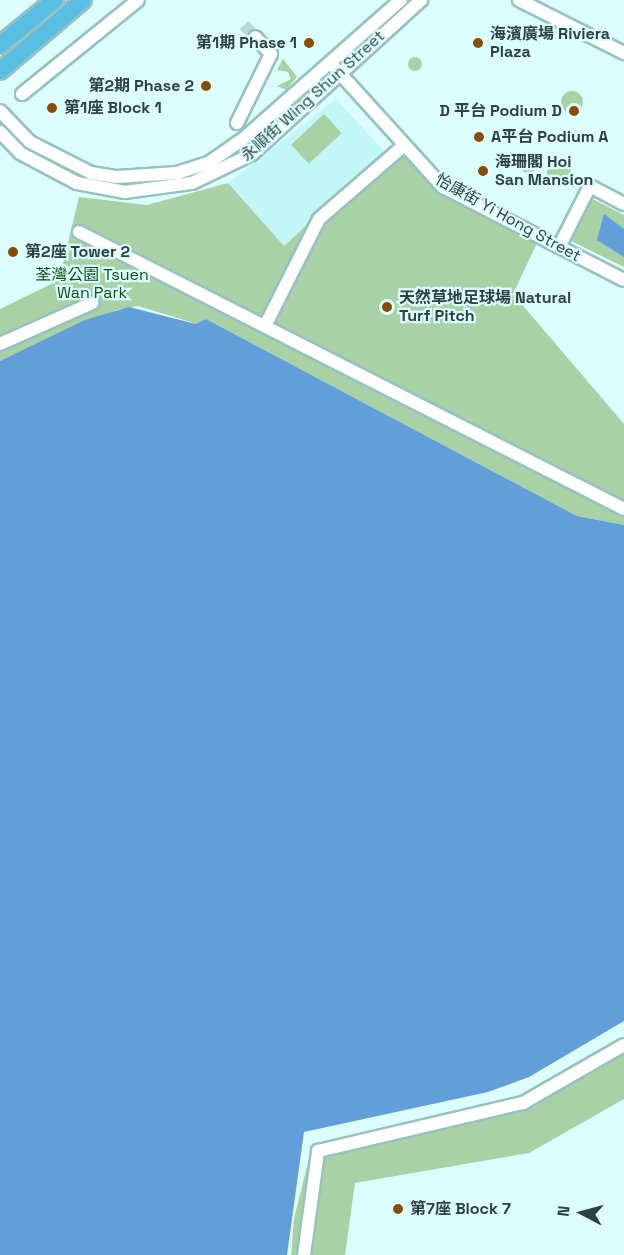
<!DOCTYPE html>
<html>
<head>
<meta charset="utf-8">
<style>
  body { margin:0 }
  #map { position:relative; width:624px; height:1255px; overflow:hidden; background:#dcfefe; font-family:"Space Grotesk","Noto Sans TC",sans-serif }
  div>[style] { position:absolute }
  .built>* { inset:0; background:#c2f7f7 }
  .green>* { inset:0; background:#a8d1a6; transform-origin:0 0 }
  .round { border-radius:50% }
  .water>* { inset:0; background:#629ed9 }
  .minor-tunnel>* { height:12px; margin-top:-6px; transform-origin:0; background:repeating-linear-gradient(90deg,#b9d8d8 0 12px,transparent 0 18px) }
  .roads { filter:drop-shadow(2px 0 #98c1c1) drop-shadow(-2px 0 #98c1c1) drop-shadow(0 2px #98c1c1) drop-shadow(0 -2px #98c1c1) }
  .minor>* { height:12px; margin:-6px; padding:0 6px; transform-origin:6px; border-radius:6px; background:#fff }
  .highway>* { height:16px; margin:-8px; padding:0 8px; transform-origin:8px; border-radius:8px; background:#59bfe2 }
  .dots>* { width:16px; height:16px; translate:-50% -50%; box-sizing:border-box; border:3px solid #dcfefe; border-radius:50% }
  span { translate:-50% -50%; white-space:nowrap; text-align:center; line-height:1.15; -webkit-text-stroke:4.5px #dcfefe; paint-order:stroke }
  .poi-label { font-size:16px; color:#2f4040; font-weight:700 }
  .left { translate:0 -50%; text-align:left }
  .right { translate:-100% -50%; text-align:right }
  .street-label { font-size:16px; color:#2f4040 }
  .park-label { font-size:16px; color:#0e4e12 }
  .north { position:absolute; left:552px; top:1183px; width:60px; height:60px; -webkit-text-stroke:4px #dcfefe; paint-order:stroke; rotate:276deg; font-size:16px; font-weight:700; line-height:24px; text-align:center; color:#2f4040 }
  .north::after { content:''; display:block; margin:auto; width:21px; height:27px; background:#2f4040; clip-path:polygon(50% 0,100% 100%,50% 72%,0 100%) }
</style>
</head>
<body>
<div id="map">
  <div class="built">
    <div style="clip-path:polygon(336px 99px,385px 152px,284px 246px,228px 183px)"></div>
  </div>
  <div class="green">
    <div class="round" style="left:408px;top:57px;width:14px;height:14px"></div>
    <div style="clip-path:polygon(283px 59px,297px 77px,286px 90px,277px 86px,291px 79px,288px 72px,277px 70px)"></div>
    <div class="round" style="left:561px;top:91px;width:22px;height:22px"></div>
    <div style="left:324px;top:114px;width:26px;height:45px;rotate:47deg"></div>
    <div style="clip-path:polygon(393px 145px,437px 190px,537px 243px,513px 294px,624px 424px,624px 525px,577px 516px,206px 319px,197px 324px,138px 306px,117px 310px,0 361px,0 309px,59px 280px,79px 197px,147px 205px,228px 183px,284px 246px)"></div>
    <div class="round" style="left:519px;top:155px;width:18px;height:18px"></div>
    <div class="round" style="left:547px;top:161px;width:24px;height:24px"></div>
    <div style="clip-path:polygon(589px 197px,624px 215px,624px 267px,567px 239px)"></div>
    <div style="clip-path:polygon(624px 1038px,624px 1099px,529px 1153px,355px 1183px,345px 1255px,291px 1255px,294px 1219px,312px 1146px,516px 1101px)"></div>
  </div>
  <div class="water">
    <div style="clip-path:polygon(604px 214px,624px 229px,624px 257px,597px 240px)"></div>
    <div style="clip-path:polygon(129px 307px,196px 324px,206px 319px,577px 516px,624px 525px,624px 1021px,529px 1077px,488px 1092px,304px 1132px,287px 1255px,0 1255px,0 361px,85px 320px)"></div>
  </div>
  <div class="minor-tunnel">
    <div style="left:244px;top:25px;width:16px;rotate:47deg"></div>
  </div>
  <div class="roads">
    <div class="minor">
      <div style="left:519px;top:0;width:118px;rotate:26.8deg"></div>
      <div style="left:335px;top:68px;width:161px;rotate:47.8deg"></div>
      <div style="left:443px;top:187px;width:203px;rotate:27.2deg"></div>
      <div style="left:22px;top:94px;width:149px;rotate:-39deg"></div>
      <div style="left:0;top:111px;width:43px;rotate:45.9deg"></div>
      <div style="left:30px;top:142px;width:68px;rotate:26.9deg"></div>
      <div style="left:91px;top:173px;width:26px;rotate:9deg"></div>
      <div style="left:117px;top:177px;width:60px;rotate:-3.8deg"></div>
      <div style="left:177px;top:173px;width:35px;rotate:-18deg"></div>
      <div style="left:210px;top:162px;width:39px;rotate:-35deg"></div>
      <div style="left:242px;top:140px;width:212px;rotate:-41.4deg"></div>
      <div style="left:237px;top:123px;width:77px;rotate:-63.8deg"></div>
      <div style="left:271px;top:54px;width:23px;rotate:-133deg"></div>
      <div style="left:0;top:132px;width:29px;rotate:46deg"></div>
      <div style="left:20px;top:153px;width:64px;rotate:27.8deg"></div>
      <div style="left:77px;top:183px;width:49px;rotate:10.6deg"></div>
      <div style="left:125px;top:192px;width:68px;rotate:-7.7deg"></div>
      <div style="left:192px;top:183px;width:67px;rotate:-25.8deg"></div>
      <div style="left:252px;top:154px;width:229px;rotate:-42.3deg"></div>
      <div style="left:79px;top:232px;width:611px;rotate:26.94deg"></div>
      <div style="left:559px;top:247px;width:68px;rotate:-63.1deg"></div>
      <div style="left:590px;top:186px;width:38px;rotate:28deg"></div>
      <div style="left:265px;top:326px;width:120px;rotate:-63.2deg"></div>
      <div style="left:319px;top:219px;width:110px;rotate:-40.9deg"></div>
      <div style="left:0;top:344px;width:101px;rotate:-24deg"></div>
      <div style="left:304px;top:1255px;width:105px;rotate:-82.3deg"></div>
      <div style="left:318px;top:1151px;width:211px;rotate:-13.2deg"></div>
      <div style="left:523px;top:1103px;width:116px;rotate:-29.9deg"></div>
    </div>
    <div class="highway">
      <div style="left:0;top:45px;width:71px;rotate:-39.3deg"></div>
      <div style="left:0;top:71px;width:109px;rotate:-40.5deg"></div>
    </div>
  </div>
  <div class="dots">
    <div style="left:309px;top:43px;background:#864e00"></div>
    <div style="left:478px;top:43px;background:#864e00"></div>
    <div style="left:206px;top:86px;background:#864e00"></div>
    <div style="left:52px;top:108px;background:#864e00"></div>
    <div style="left:574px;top:111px;background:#864e00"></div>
    <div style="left:479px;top:137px;background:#864e00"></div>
    <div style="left:483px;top:171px;background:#864e00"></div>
    <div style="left:13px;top:252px;background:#864e00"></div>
    <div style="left:387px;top:307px;background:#864e00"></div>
    <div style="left:398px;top:1209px;background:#864e00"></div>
  </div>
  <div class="poi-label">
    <span class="left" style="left:490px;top:43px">海濱廣場 Riviera<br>Plaza</span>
    <span class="right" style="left:297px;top:43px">第1期 Phase 1</span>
    <span class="right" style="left:194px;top:86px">第2期 Phase 2</span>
    <span class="left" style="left:64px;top:108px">第1座 Block 1</span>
    <span class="right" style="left:562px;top:111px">D 平台 Podium D</span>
    <span class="left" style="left:491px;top:137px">A平台 Podium A</span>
    <span class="left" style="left:495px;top:171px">海珊閣 Hoi<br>San Mansion</span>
    <span class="left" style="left:25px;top:252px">第2座 Tower 2</span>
    <span class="left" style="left:399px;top:307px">天然草地足球場 Natural<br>Turf Pitch</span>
    <span class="left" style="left:410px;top:1209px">第7座 Block 7</span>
  </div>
  <div class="street-label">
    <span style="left:313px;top:96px;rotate:-42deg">永順街 Wing Shun Street</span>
    <span style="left:508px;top:218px;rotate:29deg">怡康街 Yi Hong Street</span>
  </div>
  <div class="park-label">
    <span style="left:92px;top:284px">荃灣公園 Tsuen<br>Wan Park</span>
  </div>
  <div class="north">N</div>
</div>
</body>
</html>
